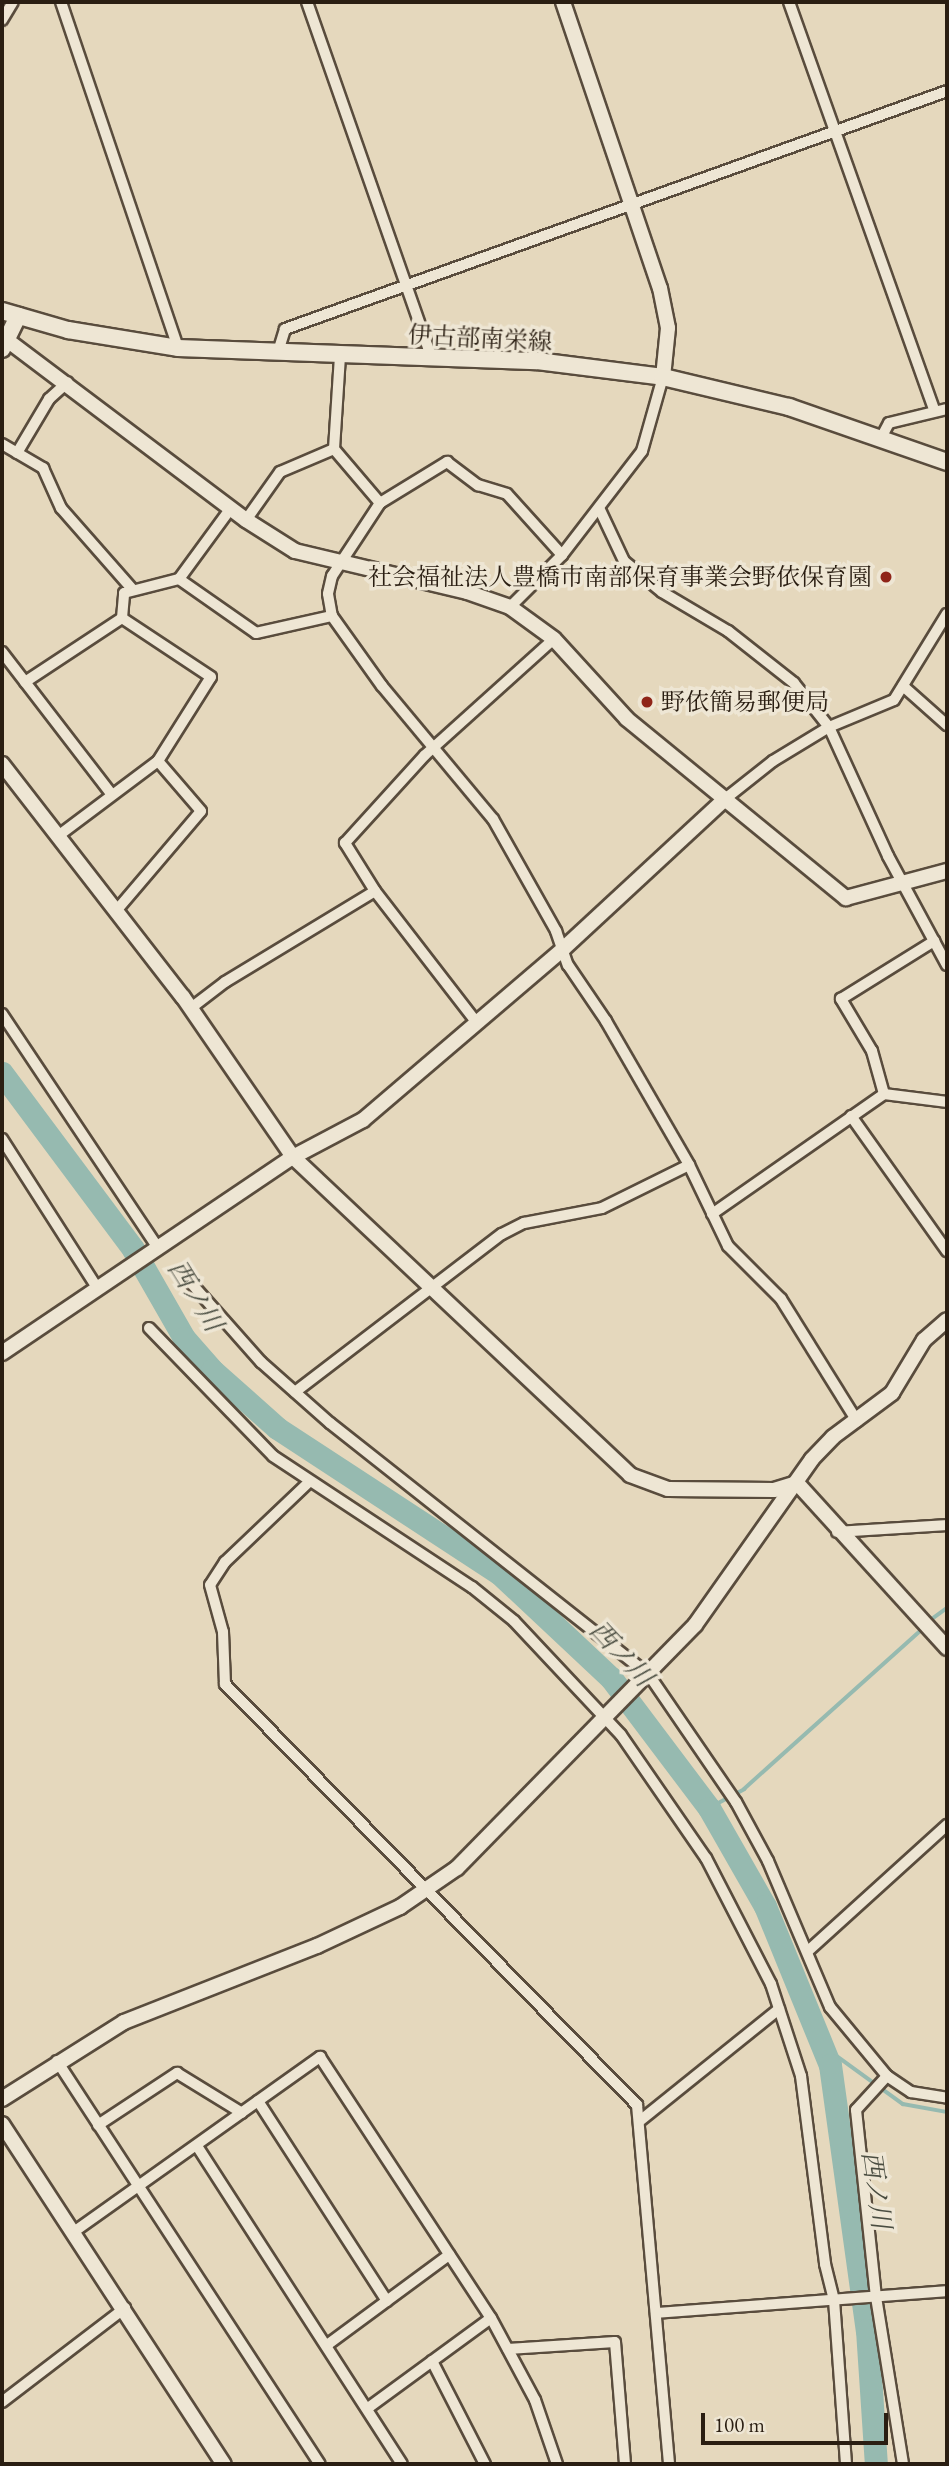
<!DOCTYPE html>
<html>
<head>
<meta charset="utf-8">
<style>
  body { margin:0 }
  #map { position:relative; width:949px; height:2466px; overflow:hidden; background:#e5d8bd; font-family:"EB Garamond","Noto Serif JP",serif }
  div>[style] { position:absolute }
  .stream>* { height:3.5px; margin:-1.75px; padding:0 1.75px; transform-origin:1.75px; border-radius:1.75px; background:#96bab0 }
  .river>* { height:23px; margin:-11.5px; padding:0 11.5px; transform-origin:11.5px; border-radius:11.5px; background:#96bab0 }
  .roads { filter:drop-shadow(2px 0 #594c3d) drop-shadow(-2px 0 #594c3d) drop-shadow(0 2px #594c3d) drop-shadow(0 -2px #594c3d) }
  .minor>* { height:10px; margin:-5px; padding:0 5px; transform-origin:5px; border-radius:5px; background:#eee6d4 }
  .tertiary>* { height:14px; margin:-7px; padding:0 7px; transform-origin:7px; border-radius:7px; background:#eee6d4 }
  .secondary>* { height:16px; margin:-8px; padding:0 8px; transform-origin:8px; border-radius:8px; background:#eee6d4 }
  .dots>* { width:19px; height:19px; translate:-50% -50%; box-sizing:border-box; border:4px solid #eee6d4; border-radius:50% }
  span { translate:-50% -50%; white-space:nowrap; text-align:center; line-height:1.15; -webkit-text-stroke:7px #eee6d4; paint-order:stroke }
  .street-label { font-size:24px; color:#2a1e12 }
  .poi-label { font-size:24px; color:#2a1e12 }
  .right { translate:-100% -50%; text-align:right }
  .left { translate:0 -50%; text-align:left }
  .water-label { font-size:26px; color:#4a4d41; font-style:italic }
  .frame { position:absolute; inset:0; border:4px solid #2a1e12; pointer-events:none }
  .scale { position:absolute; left:701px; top:2413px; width:187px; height:32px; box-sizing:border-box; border:4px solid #2a1e12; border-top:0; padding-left:9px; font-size:21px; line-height:24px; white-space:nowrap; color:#2a1e12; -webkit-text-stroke:5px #eee6d4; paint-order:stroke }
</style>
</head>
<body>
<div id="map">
  <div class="stream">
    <div style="left:932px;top:1619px;width:19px;rotate:-36deg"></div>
    <div style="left:709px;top:1808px;width:40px;rotate:-28deg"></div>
    <div style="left:744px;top:1789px;width:238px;rotate:-41.9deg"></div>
    <div style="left:823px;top:2046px;width:99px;rotate:35.9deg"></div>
    <div style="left:903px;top:2104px;width:45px;rotate:10.3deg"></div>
  </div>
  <div class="river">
    <div style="left:2px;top:1073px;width:219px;rotate:53.3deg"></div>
    <div style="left:133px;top:1249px;width:103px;rotate:60.2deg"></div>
    <div style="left:184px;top:1338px;width:43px;rotate:48.8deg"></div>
    <div style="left:212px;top:1370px;width:87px;rotate:41.7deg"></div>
    <div style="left:277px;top:1428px;width:265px;rotate:33.2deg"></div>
    <div style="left:499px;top:1573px;width:154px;rotate:43.2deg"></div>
    <div style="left:611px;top:1678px;width:163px;rotate:53deg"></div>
    <div style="left:709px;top:1808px;width:113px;rotate:60.3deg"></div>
    <div style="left:765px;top:1906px;width:172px;rotate:67.8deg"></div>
    <div style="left:830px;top:2065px;width:268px;rotate:82.1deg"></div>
    <div style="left:867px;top:2330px;width:134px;rotate:86.2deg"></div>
  </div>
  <div class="roads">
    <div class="minor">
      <div style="left:61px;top:2px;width:365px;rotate:71.3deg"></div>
      <div style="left:307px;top:2px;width:376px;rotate:70.7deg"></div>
      <div style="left:789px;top:2px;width:434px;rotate:70.4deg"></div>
      <div style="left:2px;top:20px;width:21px;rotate:-59deg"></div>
      <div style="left:278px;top:352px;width:24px;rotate:-73deg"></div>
      <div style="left:285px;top:329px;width:703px;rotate:-19.77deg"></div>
      <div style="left:340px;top:356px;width:93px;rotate:93.7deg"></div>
      <div style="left:334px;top:449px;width:71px;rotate:49.6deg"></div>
      <div style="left:380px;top:503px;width:87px;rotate:123.3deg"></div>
      <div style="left:332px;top:576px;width:18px;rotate:103deg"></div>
      <div style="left:328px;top:594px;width:22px;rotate:80deg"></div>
      <div style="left:332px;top:616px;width:86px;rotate:54.5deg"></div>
      <div style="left:382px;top:686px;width:173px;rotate:50.2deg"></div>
      <div style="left:493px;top:819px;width:129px;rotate:60.6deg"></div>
      <div style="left:556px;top:931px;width:36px;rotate:71deg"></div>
      <div style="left:568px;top:965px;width:68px;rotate:55.8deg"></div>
      <div style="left:606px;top:1021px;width:166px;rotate:60deg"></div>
      <div style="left:689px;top:1165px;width:90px;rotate:64.3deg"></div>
      <div style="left:728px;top:1246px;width:75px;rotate:45deg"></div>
      <div style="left:781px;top:1299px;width:144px;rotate:58.1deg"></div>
      <div style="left:881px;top:438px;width:17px;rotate:-62deg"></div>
      <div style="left:889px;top:423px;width:60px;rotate:-13.6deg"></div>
      <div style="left:2px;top:444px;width:48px;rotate:30.3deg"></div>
      <div style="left:43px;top:468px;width:44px;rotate:65.8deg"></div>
      <div style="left:61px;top:508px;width:109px;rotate:48.7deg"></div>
      <div style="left:17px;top:453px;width:63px;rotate:-59.3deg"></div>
      <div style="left:49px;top:399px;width:25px;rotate:-42deg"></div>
      <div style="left:380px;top:503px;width:79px;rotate:-31.5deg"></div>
      <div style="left:447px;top:462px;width:39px;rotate:37deg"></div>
      <div style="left:478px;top:485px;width:30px;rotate:17deg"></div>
      <div style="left:507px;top:494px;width:82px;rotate:48deg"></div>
      <div style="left:231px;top:508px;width:88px;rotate:126.2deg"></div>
      <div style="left:179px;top:579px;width:94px;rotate:35deg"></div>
      <div style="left:256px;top:633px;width:78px;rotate:-12.6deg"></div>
      <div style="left:600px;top:510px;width:56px;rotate:64.8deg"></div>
      <div style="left:624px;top:561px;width:49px;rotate:39.2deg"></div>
      <div style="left:662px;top:592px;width:77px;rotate:30.6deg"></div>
      <div style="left:728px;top:631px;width:84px;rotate:38.2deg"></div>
      <div style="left:794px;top:683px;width:56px;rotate:51.5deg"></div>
      <div style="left:829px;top:727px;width:142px;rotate:65.4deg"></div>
      <div style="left:888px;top:856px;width:124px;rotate:61.6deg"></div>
      <div style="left:246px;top:520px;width:59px;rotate:-54.7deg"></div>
      <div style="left:280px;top:472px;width:59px;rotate:-23.1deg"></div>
      <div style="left:510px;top:607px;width:74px;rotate:-45deg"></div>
      <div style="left:562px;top:555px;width:131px;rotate:-52.4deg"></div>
      <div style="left:642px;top:451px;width:77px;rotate:-74.2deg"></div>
      <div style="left:2px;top:652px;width:180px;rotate:52.4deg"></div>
      <div style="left:25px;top:682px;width:116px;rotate:-33.4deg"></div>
      <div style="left:903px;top:686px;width:59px;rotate:41.6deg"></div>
      <div style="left:725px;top:799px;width:61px;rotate:-38.4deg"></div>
      <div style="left:773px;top:761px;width:66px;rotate:-31.3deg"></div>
      <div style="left:829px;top:727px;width:70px;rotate:-22.6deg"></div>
      <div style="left:894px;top:700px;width:101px;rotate:-58.4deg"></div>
      <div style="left:58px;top:836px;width:125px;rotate:-36.9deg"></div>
      <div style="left:158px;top:761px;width:99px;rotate:-57.8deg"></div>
      <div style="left:211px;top:677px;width:107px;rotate:-146.5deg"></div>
      <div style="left:122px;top:618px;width:25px;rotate:-85deg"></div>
      <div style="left:124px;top:593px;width:57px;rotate:-14.3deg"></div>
      <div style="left:116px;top:911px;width:131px;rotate:-49.6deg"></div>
      <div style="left:201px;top:811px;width:66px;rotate:-130.7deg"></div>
      <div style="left:191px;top:1008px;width:43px;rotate:-37.4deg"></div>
      <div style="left:225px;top:982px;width:175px;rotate:-31.2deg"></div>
      <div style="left:2px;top:1014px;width:279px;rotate:56.3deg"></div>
      <div style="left:477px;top:1023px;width:167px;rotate:-127.7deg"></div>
      <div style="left:375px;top:891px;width:57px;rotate:-122deg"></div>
      <div style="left:345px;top:843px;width:119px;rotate:-47.7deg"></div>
      <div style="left:425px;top:755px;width:173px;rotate:-42deg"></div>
      <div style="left:884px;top:1094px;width:45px;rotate:-105.6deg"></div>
      <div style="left:872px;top:1051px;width:61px;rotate:-120.8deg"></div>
      <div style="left:841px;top:999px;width:110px;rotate:-31.9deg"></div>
      <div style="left:851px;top:1116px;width:166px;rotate:54.6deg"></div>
      <div style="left:2px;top:1139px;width:174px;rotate:57.4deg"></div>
      <div style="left:712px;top:1214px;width:210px;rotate:-34.9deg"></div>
      <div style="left:884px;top:1094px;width:64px;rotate:7.2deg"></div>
      <div style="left:191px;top:1283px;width:106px;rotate:48.5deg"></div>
      <div style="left:261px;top:1362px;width:92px;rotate:41.5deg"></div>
      <div style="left:330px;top:1423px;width:407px;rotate:38.3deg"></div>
      <div style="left:649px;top:1675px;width:154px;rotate:55.6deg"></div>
      <div style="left:736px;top:1802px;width:67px;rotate:61.5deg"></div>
      <div style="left:768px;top:1861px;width:159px;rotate:67deg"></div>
      <div style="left:830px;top:2007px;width:89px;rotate:50.4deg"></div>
      <div style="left:887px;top:2076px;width:29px;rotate:34deg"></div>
      <div style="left:911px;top:2092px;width:36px;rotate:9deg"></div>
      <div style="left:149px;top:1328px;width:178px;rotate:45.9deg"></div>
      <div style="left:273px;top:1456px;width:238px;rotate:33.4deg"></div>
      <div style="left:472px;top:1587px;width:54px;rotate:39deg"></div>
      <div style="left:514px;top:1621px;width:156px;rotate:46.8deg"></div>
      <div style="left:621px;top:1735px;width:150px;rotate:55.4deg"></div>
      <div style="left:706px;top:1858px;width:142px;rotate:62.7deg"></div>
      <div style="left:771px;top:1984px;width:97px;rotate:71.9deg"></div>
      <div style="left:801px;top:2076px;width:190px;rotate:82.7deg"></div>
      <div style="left:825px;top:2264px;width:37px;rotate:76deg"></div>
      <div style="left:834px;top:2300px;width:164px;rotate:85.8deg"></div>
      <div style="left:295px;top:1392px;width:260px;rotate:-37.4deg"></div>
      <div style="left:502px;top:1234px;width:25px;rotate:-27deg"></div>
      <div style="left:524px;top:1223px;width:79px;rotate:-10.9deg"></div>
      <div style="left:602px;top:1208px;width:97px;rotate:-26.3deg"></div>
      <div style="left:308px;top:1483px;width:115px;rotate:136.4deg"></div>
      <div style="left:225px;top:1562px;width:27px;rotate:123deg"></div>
      <div style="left:210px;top:1585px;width:49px;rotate:74.5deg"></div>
      <div style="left:223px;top:1632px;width:52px;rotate:87.8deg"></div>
      <div style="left:225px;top:1684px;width:589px;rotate:45.62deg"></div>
      <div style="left:637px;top:2105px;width:360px;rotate:84.9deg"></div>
      <div style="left:837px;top:1532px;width:110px;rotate:-3.6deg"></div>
      <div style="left:808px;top:1951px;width:188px;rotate:-42.2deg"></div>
      <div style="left:57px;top:2061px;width:481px;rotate:56.9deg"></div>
      <div style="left:887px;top:2076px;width:46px;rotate:132.4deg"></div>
      <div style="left:856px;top:2110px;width:188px;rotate:83.9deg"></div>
      <div style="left:876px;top:2297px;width:169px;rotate:80.8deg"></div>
      <div style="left:258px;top:2101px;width:238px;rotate:57.2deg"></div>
      <div style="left:641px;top:2120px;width:177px;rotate:-38.8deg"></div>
      <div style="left:98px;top:2125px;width:95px;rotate:-33.4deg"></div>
      <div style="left:177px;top:2073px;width:76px;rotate:31.6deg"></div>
      <div style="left:197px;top:2146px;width:378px;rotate:57.2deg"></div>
      <div style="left:75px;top:2231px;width:301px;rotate:-35.4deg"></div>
      <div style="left:320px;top:2057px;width:312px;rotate:56.8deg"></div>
      <div style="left:491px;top:2318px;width:93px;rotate:61.8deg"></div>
      <div style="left:535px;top:2400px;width:68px;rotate:71deg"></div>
      <div style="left:656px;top:2313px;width:292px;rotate:-4.3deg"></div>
      <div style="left:327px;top:2345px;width:152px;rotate:-36.4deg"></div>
      <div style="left:508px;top:2349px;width:107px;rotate:-3.7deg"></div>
      <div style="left:615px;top:2342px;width:122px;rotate:85.3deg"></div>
      <div style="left:432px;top:2361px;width:116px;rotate:62.8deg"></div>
      <div style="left:2px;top:2402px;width:155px;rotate:-37.4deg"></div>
      <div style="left:368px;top:2408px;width:152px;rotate:-36.2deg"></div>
    </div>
    <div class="tertiary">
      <div style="left:563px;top:2px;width:302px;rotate:71.3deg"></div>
      <div style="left:660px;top:288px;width:41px;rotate:78.7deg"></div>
      <div style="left:668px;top:328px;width:49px;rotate:95.8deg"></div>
      <div style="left:7px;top:340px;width:299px;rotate:37deg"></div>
      <div style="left:246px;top:520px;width:58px;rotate:32.3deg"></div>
      <div style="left:295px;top:551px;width:177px;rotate:13.4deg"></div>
      <div style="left:467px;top:592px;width:46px;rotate:19.2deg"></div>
      <div style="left:510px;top:607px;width:54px;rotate:36deg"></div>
      <div style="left:554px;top:639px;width:108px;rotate:47.6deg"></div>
      <div style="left:627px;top:719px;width:283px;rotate:39.3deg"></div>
      <div style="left:846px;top:898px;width:105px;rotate:-15deg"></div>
      <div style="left:2px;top:764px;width:295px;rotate:52.2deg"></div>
      <div style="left:183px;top:997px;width:194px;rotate:55.5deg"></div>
      <div style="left:293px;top:1157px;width:463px;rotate:43.3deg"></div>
      <div style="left:630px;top:1475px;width:40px;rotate:20.2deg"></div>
      <div style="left:668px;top:1489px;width:106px;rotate:0.5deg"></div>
      <div style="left:774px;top:1490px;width:24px;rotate:-17deg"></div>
      <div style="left:2px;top:1353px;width:351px;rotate:-34deg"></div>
      <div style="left:293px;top:1157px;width:79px;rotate:-27.9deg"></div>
      <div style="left:363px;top:1120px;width:263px;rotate:-40.5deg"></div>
      <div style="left:563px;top:949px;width:221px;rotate:-42.8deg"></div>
      <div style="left:797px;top:1483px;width:223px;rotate:47.7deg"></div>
      <div style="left:2px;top:2099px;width:144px;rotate:-32.3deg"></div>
      <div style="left:124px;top:2022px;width:207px;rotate:-21.5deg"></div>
      <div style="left:317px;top:1946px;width:92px;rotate:-25.2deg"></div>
      <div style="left:400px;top:1907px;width:69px;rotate:-34.4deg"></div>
      <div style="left:457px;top:1868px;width:340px;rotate:-45.6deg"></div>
      <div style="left:695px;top:1625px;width:203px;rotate:-54.8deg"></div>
      <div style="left:812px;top:1459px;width:30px;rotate:-46deg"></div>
      <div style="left:833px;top:1437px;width:74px;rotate:-36.7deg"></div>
      <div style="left:892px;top:1393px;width:62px;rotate:-58.9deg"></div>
      <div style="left:924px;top:1340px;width:30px;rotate:-41deg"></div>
      <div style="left:2px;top:2124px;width:406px;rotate:56.9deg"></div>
    </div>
    <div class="secondary">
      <div style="left:2px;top:311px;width:69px;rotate:16.1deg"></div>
      <div style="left:68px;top:330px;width:111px;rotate:9.3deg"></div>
      <div style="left:178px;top:348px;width:359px;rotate:2.1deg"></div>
      <div style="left:537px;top:361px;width:127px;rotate:7.2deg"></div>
      <div style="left:663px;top:377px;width:130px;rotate:13.4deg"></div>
      <div style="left:789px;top:407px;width:167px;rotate:19.2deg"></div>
      <div style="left:2px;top:349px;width:37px;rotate:-64deg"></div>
    </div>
  </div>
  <div class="dots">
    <div style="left:886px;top:577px;background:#8f2418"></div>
    <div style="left:647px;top:702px;background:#8f2418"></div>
  </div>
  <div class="street-label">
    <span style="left:480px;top:338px;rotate:3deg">伊古部南栄線</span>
  </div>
  <div class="poi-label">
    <span class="right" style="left:872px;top:577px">社会福祉法人豊橋市南部保育事業会野依保育園</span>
    <span class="left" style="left:661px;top:702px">野依簡易郵便局</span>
  </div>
  <div class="water-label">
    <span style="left:195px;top:1296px;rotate:58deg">西ノ川</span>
    <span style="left:621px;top:1654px;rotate:47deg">西ノ川</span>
    <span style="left:876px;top:2190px;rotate:82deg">西ノ川</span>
  </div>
  <div class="frame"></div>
  <div class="scale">100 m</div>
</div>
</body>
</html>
